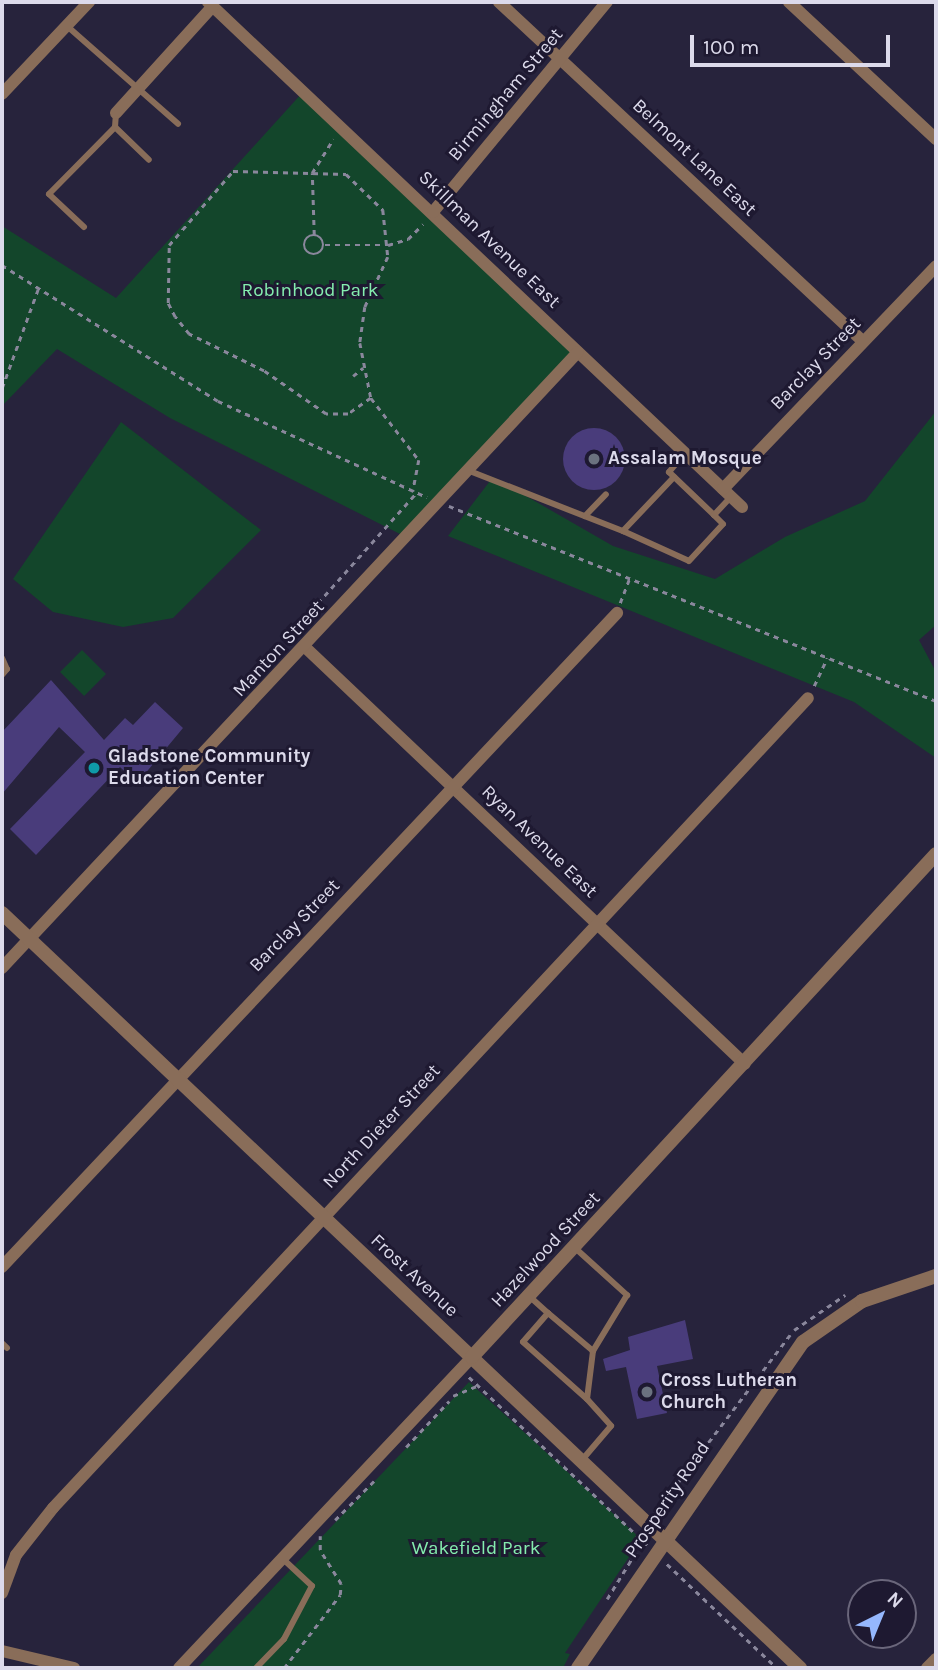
<!DOCTYPE html>
<html>
<head>
<meta charset="utf-8">
<style>
  body { margin:0 }
  #map { position:relative; width:938px; height:1670px; overflow:hidden; background:#27233c; font-family:Karla,sans-serif }
  div>[style] { position:absolute }
  .green>* { inset:0; background:#13462b; transform-origin:0 0 }
  .building>* { inset:0; background:#493c7b }
  .round { border-radius:50% }
  .path>* { height:2.5px; margin-top:-1.25px; transform-origin:0; background:repeating-linear-gradient(90deg,#8a879c 0 5px,transparent 0 10px) }
  .path>.ring { margin:-1.25px; padding:0; box-sizing:content-box; background:none; border:2.5px solid #8a879c; border-radius:50% }
  .service>* { height:6px; margin:-3px; padding:0 3px; transform-origin:3px; border-radius:3px; background:#896d59 }
  .minor>* { height:12px; margin:-6px; padding:0 6px; transform-origin:6px; border-radius:6px; background:#896d59 }
  .tertiary>* { height:14px; margin:-7px; padding:0 7px; transform-origin:7px; border-radius:7px; background:#896d59 }
  .dots>* { width:19px; height:19px; translate:-50% -50%; box-sizing:border-box; border:4px solid #1e1931; border-radius:50% }
  span { translate:-50% -50%; white-space:nowrap; text-align:center; line-height:1.15; -webkit-text-stroke:6px #1e1931; paint-order:stroke }
  .street-label { font-size:19px; color:#dcdaeb }
  .park-label { font-size:19px; color:#85eeaf }
  .poi-label { font-size:19px; color:#dcdaeb; font-weight:700 }
  .left { translate:0 -50%; text-align:left }
  .frame { position:absolute; inset:0; border:4px solid #dcdaeb; pointer-events:none }
  .north { position:absolute; left:847px; top:1579px; width:70px; height:70px; box-sizing:border-box; background:#1e1931; border:2px solid #6a667b; border-radius:50%; rotate:43deg; font-size:19px; font-weight:700; line-height:28px; text-align:center; color:#dcdaeb }
  .north::after { content:''; display:block; margin:auto; width:24px; height:32px; background:#95b7fd; clip-path:polygon(50% 0,100% 100%,50% 72%,0 100%) }
  .scale { position:absolute; left:690px; top:35px; width:200px; height:32px; box-sizing:border-box; border:4px solid #dcdaeb; border-top:0; padding-left:9px; font-size:21px; line-height:24px; white-space:nowrap; color:#dcdaeb; -webkit-text-stroke:5px #1e1931; paint-order:stroke }
</style>
</head>
<body>
<div id="map">
  <div class="green">
    <div style="clip-path:polygon(303px 92px,578px 352px,406px 537px,170px 418px,57px 349px,2px 406px,2px 226px,116px 298px)"></div>
    <div style="clip-path:polygon(936px 411px,936px 625px,919px 640px,936px 672px,936px 758px,854px 702px,448px 536px,493px 477px,613px 546px,715px 579px,785px 537px,865px 501px)"></div>
    <div style="clip-path:polygon(121px 422px,261px 530px,173px 618px,123px 627px,53px 612px,13px 579px)"></div>
    <div style="left:82px;top:650px;width:34px;height:31px;rotate:45deg"></div>
    <div style="clip-path:polygon(469px 1382px,641px 1539px,565px 1653px,570px 1654px,563px 1668px,197px 1668px)"></div>
  </div>
  <div class="building">
    <div class="round" style="left:563px;top:428px;width:62px;height:62px"></div>
    <div style="clip-path:polygon(51px 680px,104px 740px,125px 718px,133px 725px,155px 702px,183px 728px,144px 775px,134px 780px,120px 767px,36px 855px,10px 829px,85px 752px,59px 727px,2px 794px,2px 732px)"></div>
    <div style="clip-path:polygon(685px 1320px,693px 1359px,657px 1366px,667px 1413px,637px 1419px,626px 1367px,606px 1371px,603px 1359px,630px 1350px,628px 1337px)"></div>
  </div>
  <div class="path">
    <div class="ring" style="left:304px;top:235px;width:17.5px;height:17.5px"></div>
    <div style="left:314px;top:235px;width:62px;rotate:-91.8deg"></div>
    <div style="left:312px;top:173px;width:40px;rotate:-58deg"></div>
    <div style="left:325px;top:245px;width:63px"></div>
    <div style="left:388px;top:245px;width:21px;rotate:-17deg"></div>
    <div style="left:408px;top:239px;width:21px;rotate:-45deg"></div>
    <div style="left:2px;top:265px;width:255px;rotate:32.2deg"></div>
    <div style="left:218px;top:401px;width:230px;rotate:24.7deg"></div>
    <div style="left:353px;top:376px;width:13px;rotate:-39deg"></div>
    <div style="left:2px;top:388px;width:105px;rotate:-70deg"></div>
    <div style="left:371px;top:398px;width:28px;rotate:145deg"></div>
    <div style="left:348px;top:414px;width:22px;rotate:180deg"></div>
    <div style="left:326px;top:414px;width:75px;rotate:-145.3deg"></div>
    <div style="left:264px;top:371px;width:84px;rotate:-153.7deg"></div>
    <div style="left:189px;top:334px;width:22px;rotate:-129deg"></div>
    <div style="left:175px;top:317px;width:16px;rotate:-117deg"></div>
    <div style="left:168px;top:303px;width:58px;rotate:-89deg"></div>
    <div style="left:169px;top:245px;width:98px;rotate:-49.1deg"></div>
    <div style="left:233px;top:171px;width:113px;rotate:1.5deg"></div>
    <div style="left:346px;top:174px;width:52px;rotate:44.2deg"></div>
    <div style="left:383px;top:210px;width:47px;rotate:83.9deg"></div>
    <div style="left:388px;top:257px;width:55px;rotate:114.7deg"></div>
    <div style="left:365px;top:307px;width:36px;rotate:98deg"></div>
    <div style="left:360px;top:343px;width:56px;rotate:78.7deg"></div>
    <div style="left:371px;top:398px;width:78px;rotate:52.3deg"></div>
    <div style="left:419px;top:460px;width:32px;rotate:101deg"></div>
    <div style="left:449px;top:506px;width:525px;rotate:21.82deg"></div>
    <div style="left:620px;top:603px;width:25px;rotate:-69deg"></div>
    <div style="left:291px;top:633px;width:189px;rotate:-48.2deg"></div>
    <div style="left:814px;top:686px;width:31px;rotate:-65deg"></div>
    <div style="left:794px;top:1330px;width:62px;rotate:-34.5deg"></div>
    <div style="left:469px;top:1377px;width:245px;rotate:43.3deg"></div>
    <div style="left:453px;top:1396px;width:28px;rotate:-23deg"></div>
    <div style="left:406px;top:1447px;width:63px;rotate:-46.9deg"></div>
    <div style="left:654px;top:1514px;width:225px;rotate:-52.8deg"></div>
    <div style="left:335px;top:1520px;width:55px;rotate:-45deg"></div>
    <div style="left:667px;top:1564px;width:151px;rotate:43.4deg"></div>
    <div style="left:607px;top:1599px;width:67px;rotate:-58.4deg"></div>
    <div style="left:284px;top:1668px;width:92px;rotate:-52.5deg"></div>
    <div style="left:340px;top:1595px;width:11px;rotate:-85deg"></div>
    <div style="left:341px;top:1584px;width:40px;rotate:-122deg"></div>
    <div style="left:320px;top:1550px;width:14px;rotate:-90deg"></div>
  </div>
  <div class="service">
    <div style="left:67px;top:26px;width:148px;rotate:41.4deg"></div>
    <div style="left:115px;top:127px;width:47px;rotate:44.1deg"></div>
    <div style="left:84px;top:227px;width:48px;rotate:-136.7deg"></div>
    <div style="left:49px;top:194px;width:94px;rotate:-45.4deg"></div>
    <div style="left:115px;top:127px;width:14px;rotate:-86deg"></div>
    <div style="left:685px;top:453px;width:25px;rotate:130deg"></div>
    <div style="left:669px;top:472px;width:62px;rotate:43.7deg"></div>
    <div style="left:714px;top:515px;width:25px;rotate:-47deg"></div>
    <div style="left:467px;top:470px;width:168px;rotate:21.4deg"></div>
    <div style="left:674px;top:477px;width:74px;rotate:133.4deg"></div>
    <div style="left:623px;top:531px;width:72px;rotate:24.4deg"></div>
    <div style="left:689px;top:561px;width:50px;rotate:-47.4deg"></div>
    <div style="left:723px;top:524px;width:13px;rotate:-135deg"></div>
    <div style="left:585px;top:516px;width:30px;rotate:-46deg"></div>
    <div style="left:2px;top:658px;width:12px;rotate:66deg"></div>
    <div style="left:7px;top:669px;width:8px;rotate:130deg"></div>
    <div style="left:574px;top:1247px;width:72px;rotate:42.2deg"></div>
    <div style="left:627px;top:1295px;width:66px;rotate:121.3deg"></div>
    <div style="left:593px;top:1351px;width:48px;rotate:97.1deg"></div>
    <div style="left:587px;top:1399px;width:36px;rotate:48deg"></div>
    <div style="left:611px;top:1426px;width:45px;rotate:130.5deg"></div>
    <div style="left:529px;top:1296px;width:25px;rotate:42deg"></div>
    <div style="left:548px;top:1313px;width:38px;rotate:131deg"></div>
    <div style="left:523px;top:1342px;width:86px;rotate:41.7deg"></div>
    <div style="left:548px;top:1313px;width:59px;rotate:40.2deg"></div>
    <div style="left:2px;top:1343px;width:7px;rotate:45deg"></div>
    <div style="left:256px;top:1668px;width:40px;rotate:-46deg"></div>
    <div style="left:284px;top:1639px;width:60px;rotate:-62.2deg"></div>
    <div style="left:312px;top:1586px;width:40px;rotate:-137deg"></div>
  </div>
  <div class="minor">
    <div style="left:208px;top:2px;width:735px;rotate:43.4deg"></div>
    <div style="left:499px;top:2px;width:498px;rotate:43deg"></div>
    <div style="left:789px;top:2px;width:201px;rotate:43deg"></div>
    <div style="left:2px;top:94px;width:127px;rotate:-46.6deg"></div>
    <div style="left:116px;top:113px;width:144px;rotate:-47.8deg"></div>
    <div style="left:433px;top:212px;width:273px;rotate:-50.4deg"></div>
    <div style="left:723px;top:489px;width:308px;rotate:-46.3deg"></div>
    <div style="left:307px;top:649px;width:603px;rotate:43.46deg"></div>
    <div style="left:2px;top:968px;width:843px;rotate:-46.92deg"></div>
    <div style="left:2px;top:1267px;width:898px;rotate:-46.76deg"></div>
    <div style="left:2px;top:1593px;width:40px;rotate:-69.8deg"></div>
    <div style="left:16px;top:1555px;width:60px;rotate:-51.8deg"></div>
    <div style="left:53px;top:1508px;width:1107px;rotate:-47.01deg"></div>
    <div style="left:2px;top:1651px;width:74px;rotate:13.3deg"></div>
    <div style="left:179px;top:1668px;width:427px;rotate:-46.7deg"></div>
    <div style="left:927px;top:1668px;width:13px;rotate:-45deg"></div>
  </div>
  <div class="tertiary">
    <div style="left:2px;top:913px;width:1099px;rotate:43.41deg"></div>
    <div style="left:472px;top:1357px;width:684px;rotate:-47.31deg"></div>
    <div style="left:578px;top:1668px;width:396px;rotate:-55.4deg"></div>
    <div style="left:803px;top:1342px;width:72px;rotate:-34.8deg"></div>
    <div style="left:862px;top:1301px;width:78px;rotate:-18.7deg"></div>
  </div>
  <div class="dots">
    <div style="left:594px;top:459px;background:#6b7280"></div>
    <div style="left:94px;top:768px;background:#0f9aa8"></div>
    <div style="left:647px;top:1392px;background:#6b7280"></div>
  </div>
  <div class="street-label">
    <span style="left:506px;top:95px;rotate:-50deg">Birmingham Street</span>
    <span style="left:694px;top:158px;rotate:43deg">Belmont Lane East</span>
    <span style="left:489px;top:240px;rotate:44deg">Skillman Avenue East</span>
    <span style="left:816px;top:364px;rotate:-46deg">Barclay Street</span>
    <span style="left:279px;top:649px;rotate:-47deg">Manton Street</span>
    <span style="left:539px;top:842px;rotate:44deg">Ryan Avenue East</span>
    <span style="left:295px;top:926px;rotate:-46deg">Barclay Street</span>
    <span style="left:382px;top:1127px;rotate:-47deg">North Dieter Street</span>
    <span style="left:546px;top:1250px;rotate:-47deg">Hazelwood Street</span>
    <span style="left:414px;top:1276px;rotate:43deg">Frost Avenue</span>
    <span style="left:668px;top:1500px;rotate:-56deg">Prosperity Road</span>
  </div>
  <div class="park-label">
    <span style="left:310px;top:291px">Robinhood Park</span>
    <span style="left:476px;top:1549px">Wakefield Park</span>
  </div>
  <div class="poi-label">
    <span class="left" style="left:608px;top:459px">Assalam Mosque</span>
    <span class="left" style="left:108px;top:768px">Gladstone Community<br>Education Center</span>
    <span class="left" style="left:661px;top:1392px">Cross Lutheran<br>Church</span>
  </div>
  <div class="frame"></div>
  <div class="north">N</div>
  <div class="scale">100 m</div>
</div>
</body>
</html>
